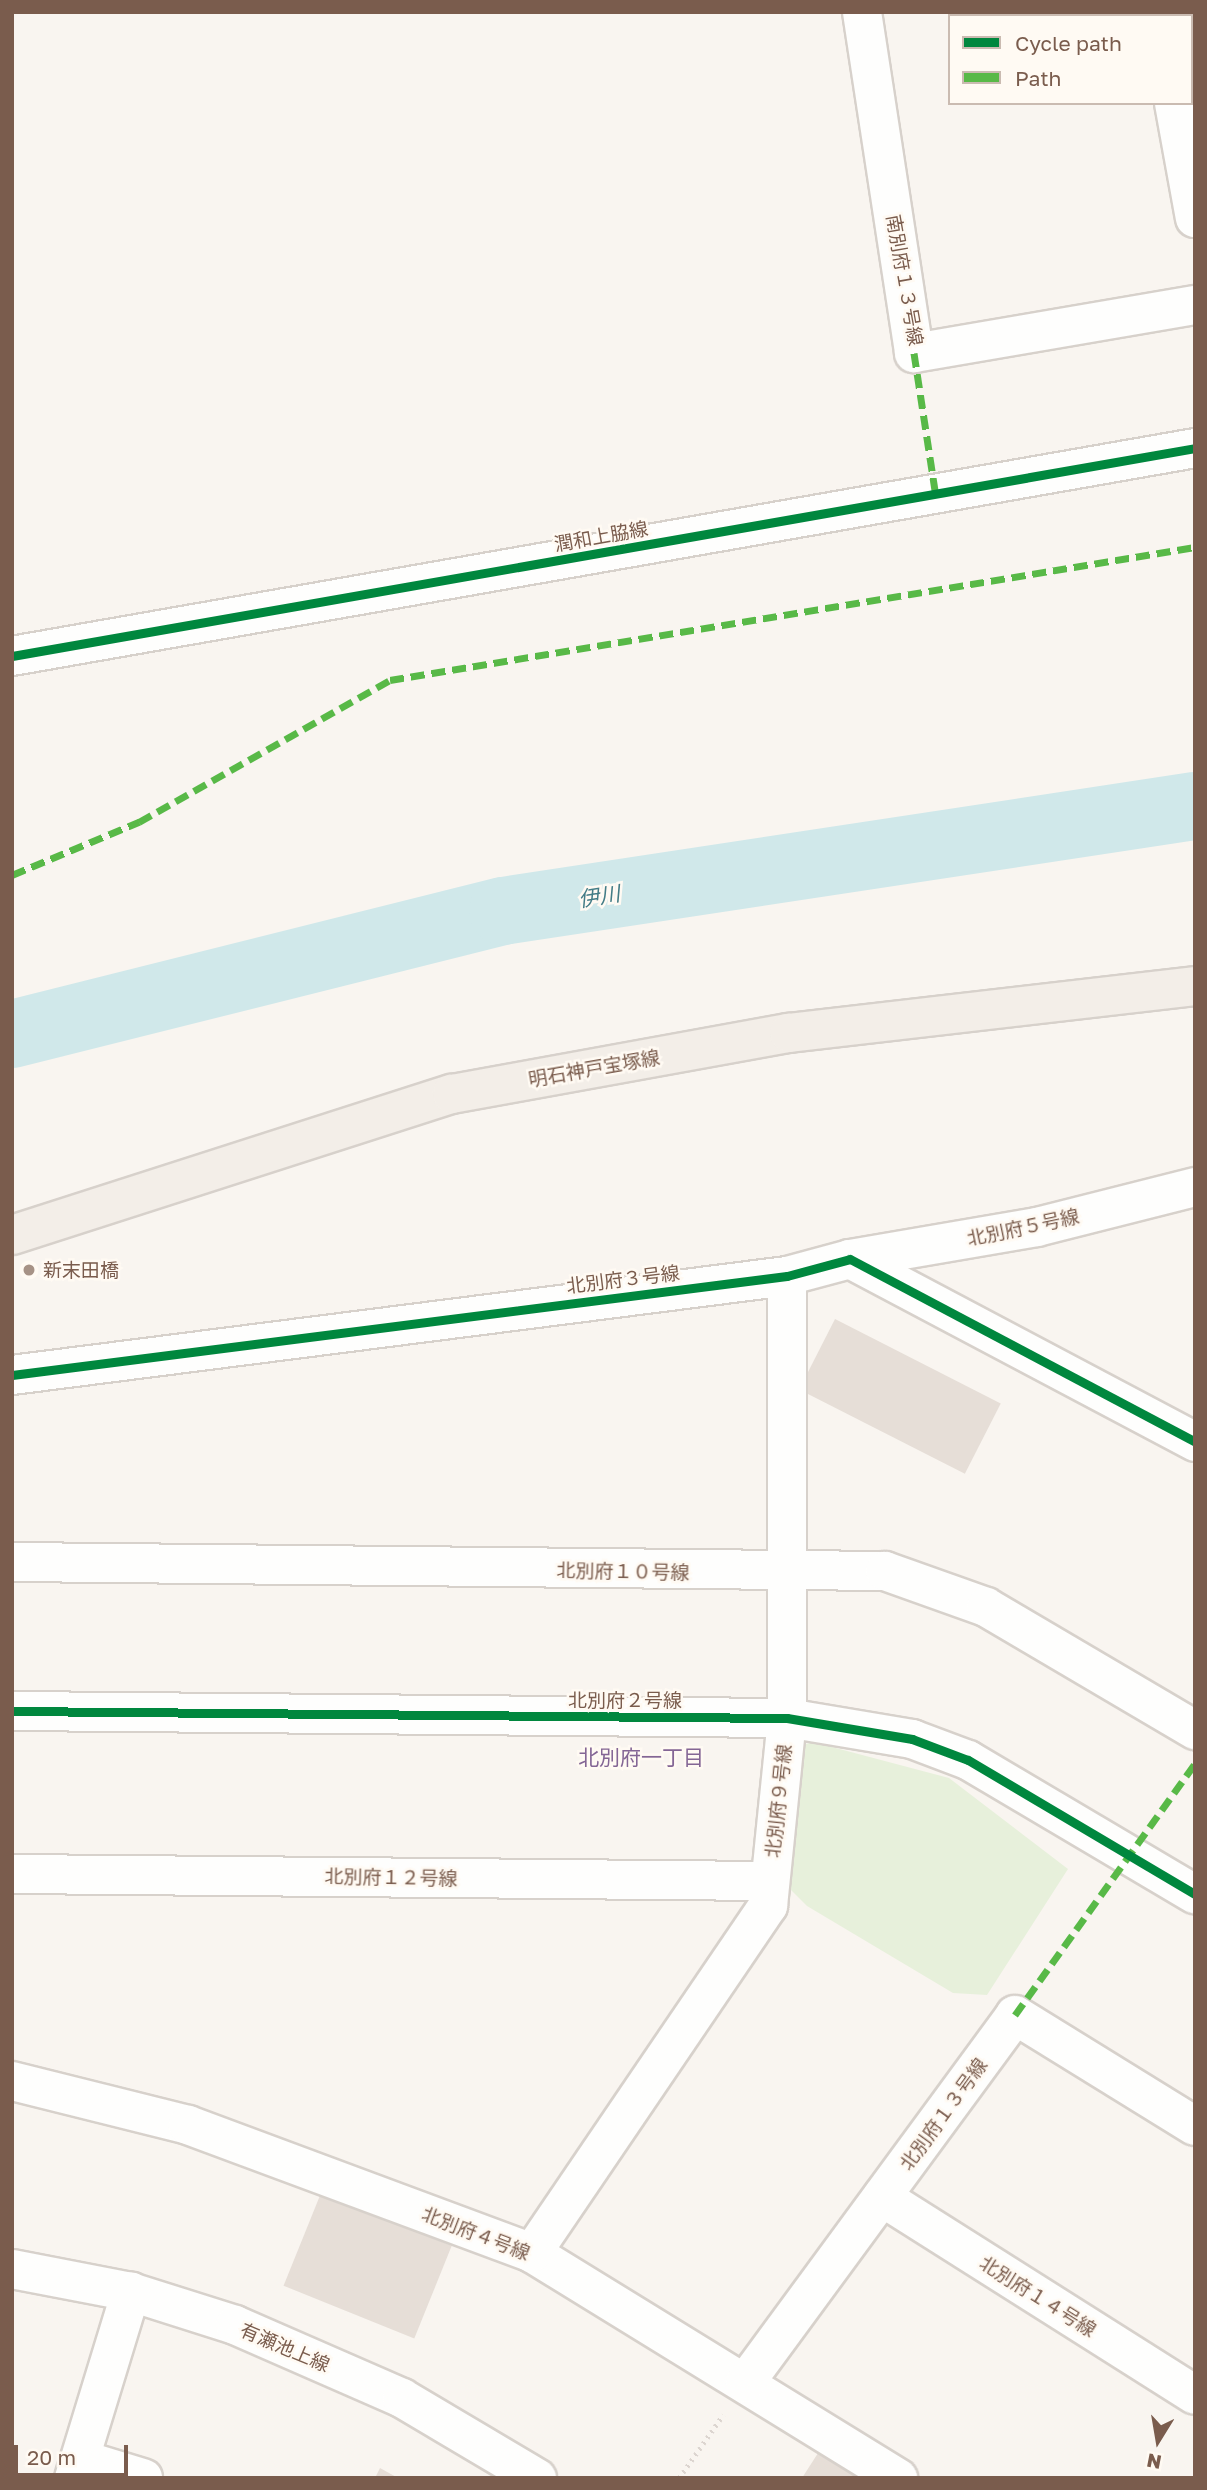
<!DOCTYPE html>
<html>
<head>
<meta charset="utf-8">
<style>
  body { margin:0 }
  #map { position:relative; width:1207px; height:2490px; overflow:hidden; background:#f9f5f0; font-family:"Golos Text","Noto Sans JP",sans-serif }
  div>[style] { position:absolute }
  .green>* { inset:0; background:#e7f0db }
  .river>* { height:68px; margin:-34px; padding:0 34px; transform-origin:34px; border-radius:34px; background:#d0e8ea }
  .building>* { inset:0; background:#e6ded7; transform-origin:0 0 }
  .path>* { height:4.5px; margin-top:-2.25px; transform-origin:0; background:repeating-linear-gradient(90deg,#dcd5d0 0 2px,transparent 0 7px) }
  .roads { filter:drop-shadow(2px 0 #d7d1cb) drop-shadow(-2px 0 #d7d1cb) drop-shadow(0 2px #d7d1cb) drop-shadow(0 -2px #d7d1cb) }
  .minor>* { height:38px; margin:-19px; padding:0 19px; transform-origin:19px; border-radius:19px; background:#fefefd }
  .major>* { height:38px; margin:-19px; padding:0 19px; transform-origin:19px; border-radius:19px; background:#f3eee8 }
  .quiet>* { height:7px; margin-top:-3.5px; transform-origin:0; background:repeating-linear-gradient(90deg,#58b947 0 14px,transparent 0 21px) }
  .cycleway>* { height:9px; margin:-4.5px; padding:0 4.5px; transform-origin:4.5px; border-radius:4.5px; background:#00873e }
  .dots>* { width:19px; height:19px; translate:-50% -50%; box-sizing:border-box; border:4px solid #fffaf3; border-radius:50% }
  span { translate:-50% -50%; white-space:nowrap; text-align:center; line-height:1.15; -webkit-text-stroke:5px #fffaf3; paint-order:stroke }
  .street-label { font-size:19px; color:#7a5c4d }
  .poi-label { font-size:19px; color:#7a5c4d }
  .left { translate:0 -50%; text-align:left }
  .water-label { font-size:21px; color:#437c86; font-style:italic }
  .neighbourhood-label { font-size:21px; color:#846695 }
  .frame { position:absolute; inset:0; border:14px solid #7a5c4d; pointer-events:none }
  .legend { position:absolute; left:948px; top:14px; width:245px; height:91px; box-sizing:border-box; background:#fffaf3; border:2px solid #cabbb1; margin:0; padding:9px 12px; list-style:none; font-size:21px; color:#7a5c4d }
  .legend li { display:flex; align-items:center; gap:14px; height:35px }
  .legend b { width:35px; border:2px solid #cabbb1 }
  .north { position:absolute; left:1123px; top:2406px; width:70px; height:70px; -webkit-text-stroke:5px #fffaf3; paint-order:stroke; rotate:191deg; font-size:19px; font-weight:700; line-height:28px; text-align:center; color:#7a5c4d }
  .north::after { content:''; display:block; margin:auto; width:24px; height:32px; background:#7a5c4d; clip-path:polygon(50% 0,100% 100%,50% 72%,0 100%) }
  .scale { position:absolute; left:14px; top:2445px; width:114px; height:32px; box-sizing:border-box; border:4px solid #7a5c4d; border-top:0; padding-left:9px; font-size:21px; line-height:24px; white-space:nowrap; color:#7a5c4d; -webkit-text-stroke:5px #fffaf3; paint-order:stroke }
</style>
</head>
<body>
<div id="map">
  <div class="green">
    <div style="clip-path:polygon(813px 1742px,949px 1778px,1068px 1869px,987px 1995px,953px 1993px,807px 1906px,780px 1879px,796px 1747px)"></div>
  </div>
  <div class="river">
    <div style="left:12px;top:1034px;width:506px;rotate:-14.06deg"></div>
    <div style="left:503px;top:911px;width:700px;rotate:-8.63deg"></div>
  </div>
  <div class="building">
    <div style="left:835px;top:1319px;width:186px;height:79px;rotate:27deg"></div>
    <div style="left:321px;top:2193px;width:141px;height:100px;rotate:22deg"></div>
    <div style="clip-path:polygon(820px 2450px,864px 2478px,802px 2478px)"></div>
    <div style="clip-path:polygon(380px 2468px,398px 2478px,375px 2478px)"></div>
  </div>
  <div class="path">
    <div style="left:679px;top:2478px;width:77px;rotate:-55.1deg"></div>
  </div>
  <div class="roads">
    <div class="minor">
      <div style="left:862px;top:12px;width:345px;rotate:81.3deg"></div>
      <div style="left:914px;top:353px;width:285px;rotate:-9.7deg"></div>
      <div style="left:1158px;top:12px;width:4px;rotate:76deg"></div>
      <div style="left:1174px;top:103px;width:117px;rotate:79.7deg"></div>
      <div style="left:12px;top:656px;width:1201px;rotate:-9.97deg"></div>
      <div style="left:850px;top:1259px;width:190px;rotate:-9.7deg"></div>
      <div style="left:1037px;top:1227px;width:163px;rotate:-14.2deg"></div>
      <div style="left:12px;top:1375px;width:781px;rotate:-7.28deg"></div>
      <div style="left:787px;top:1276px;width:65px;rotate:-15.1deg"></div>
      <div style="left:850px;top:1259px;width:391px;rotate:27.9deg"></div>
      <div style="left:12px;top:1562px;width:873px;rotate:0.59deg"></div>
      <div style="left:885px;top:1571px;width:107px;rotate:19.6deg"></div>
      <div style="left:986px;top:1607px;width:243px;rotate:30.5deg"></div>
      <div style="left:12px;top:1711px;width:775px;rotate:0.52deg"></div>
      <div style="left:787px;top:1718px;width:127px;rotate:9.5deg"></div>
      <div style="left:912px;top:1739px;width:60px;rotate:20.6deg"></div>
      <div style="left:968px;top:1760px;width:264px;rotate:30.6deg"></div>
      <div style="left:12px;top:1874px;width:758px;rotate:0.53deg"></div>
      <div style="left:12px;top:2081px;width:181px;rotate:14deg"></div>
      <div style="left:188px;top:2125px;width:367px;rotate:20.4deg"></div>
      <div style="left:532px;top:2253px;width:430px;rotate:31.6deg"></div>
      <div style="left:882px;top:2197px;width:370px;rotate:32.3deg"></div>
      <div style="left:532px;top:2253px;width:420px;rotate:-55.8deg"></div>
      <div style="left:768px;top:1906px;width:189px;rotate:-84.2deg"></div>
      <div style="left:787px;top:1718px;width:442px;rotate:-90deg"></div>
      <div style="left:12px;top:2269px;width:121px;rotate:10.9deg"></div>
      <div style="left:131px;top:2292px;width:109px;rotate:17.6deg"></div>
      <div style="left:235px;top:2325px;width:182px;rotate:23.6deg"></div>
      <div style="left:402px;top:2398px;width:157px;rotate:30.7deg"></div>
      <div style="left:745px;top:2383px;width:456px;rotate:-53.7deg"></div>
      <div style="left:1015px;top:2015px;width:211px;rotate:31.7deg"></div>
      <div style="left:80px;top:2459px;width:66px;rotate:16.8deg"></div>
      <div style="left:74px;top:2478px;width:195px;rotate:-73deg"></div>
    </div>
    <div class="major">
      <div style="left:12px;top:1235px;width:462px;rotate:-17.8deg"></div>
      <div style="left:452px;top:1094px;width:342px;rotate:-10.3deg"></div>
      <div style="left:789px;top:1033px;width:409px;rotate:-6.6deg"></div>
    </div>
  </div>
  <div class="quiet">
    <div style="left:914px;top:353px;width:145px;rotate:81.3deg"></div>
    <div style="left:12px;top:875px;width:138px;rotate:-22.7deg"></div>
    <div style="left:139px;top:822px;width:288px;rotate:-29.5deg"></div>
    <div style="left:390px;top:680px;width:816px;rotate:-9.38deg"></div>
    <div style="left:1015px;top:2015px;width:309px;rotate:-54.4deg"></div>
  </div>
  <div class="cycleway">
    <div style="left:12px;top:656px;width:1201px;rotate:-9.97deg"></div>
    <div style="left:12px;top:1375px;width:781px;rotate:-7.28deg"></div>
    <div style="left:787px;top:1276px;width:65px;rotate:-15.1deg"></div>
    <div style="left:850px;top:1259px;width:391px;rotate:27.9deg"></div>
    <div style="left:12px;top:1711px;width:775px;rotate:0.52deg"></div>
    <div style="left:787px;top:1718px;width:127px;rotate:9.5deg"></div>
    <div style="left:912px;top:1739px;width:60px;rotate:20.6deg"></div>
    <div style="left:968px;top:1760px;width:264px;rotate:30.6deg"></div>
  </div>
  <div class="dots">
    <div style="left:29px;top:1270px;background:#a69286"></div>
  </div>
  <div class="street-label">
    <span style="left:905px;top:280px;rotate:80deg">南別府１３号線</span>
    <span style="left:601px;top:536px;rotate:-10deg">潤和上脇線</span>
    <span style="left:594px;top:1068px;rotate:-10deg">明石神戸宝塚線</span>
    <span style="left:1023px;top:1227px;rotate:-12deg">北別府５号線</span>
    <span style="left:623px;top:1279px;rotate:-7deg">北別府３号線</span>
    <span style="left:623px;top:1571px;rotate:1deg">北別府１０号線</span>
    <span style="left:625px;top:1700px">北別府２号線</span>
    <span style="left:778px;top:1801px;rotate:-84deg">北別府９号線</span>
    <span style="left:391px;top:1877px;rotate:1deg">北別府１２号線</span>
    <span style="left:943px;top:2114px;rotate:-54deg">北別府１３号線</span>
    <span style="left:476px;top:2233px;rotate:21deg">北別府４号線</span>
    <span style="left:1038px;top:2296px;rotate:32deg">北別府１４号線</span>
    <span style="left:285px;top:2347px;rotate:23deg">有瀬池上線</span>
  </div>
  <div class="poi-label">
    <span class="left" style="left:43px;top:1270px">新末田橋</span>
  </div>
  <div class="water-label">
    <span style="left:599px;top:896px;rotate:-9deg">伊川</span>
  </div>
  <div class="neighbourhood-label">
    <span style="left:641px;top:1757px">北別府一丁目</span>
  </div>
  <div class="frame"></div>
  <ul class="legend">
  <li><b style="height:9px;background:#00873e"></b>Cycle path</li>
  <li><b style="height:9px;background:#58b947"></b>Path</li>
  </ul>
  <div class="north">N</div>
  <div class="scale">20 m</div>
</div>
</body>
</html>
